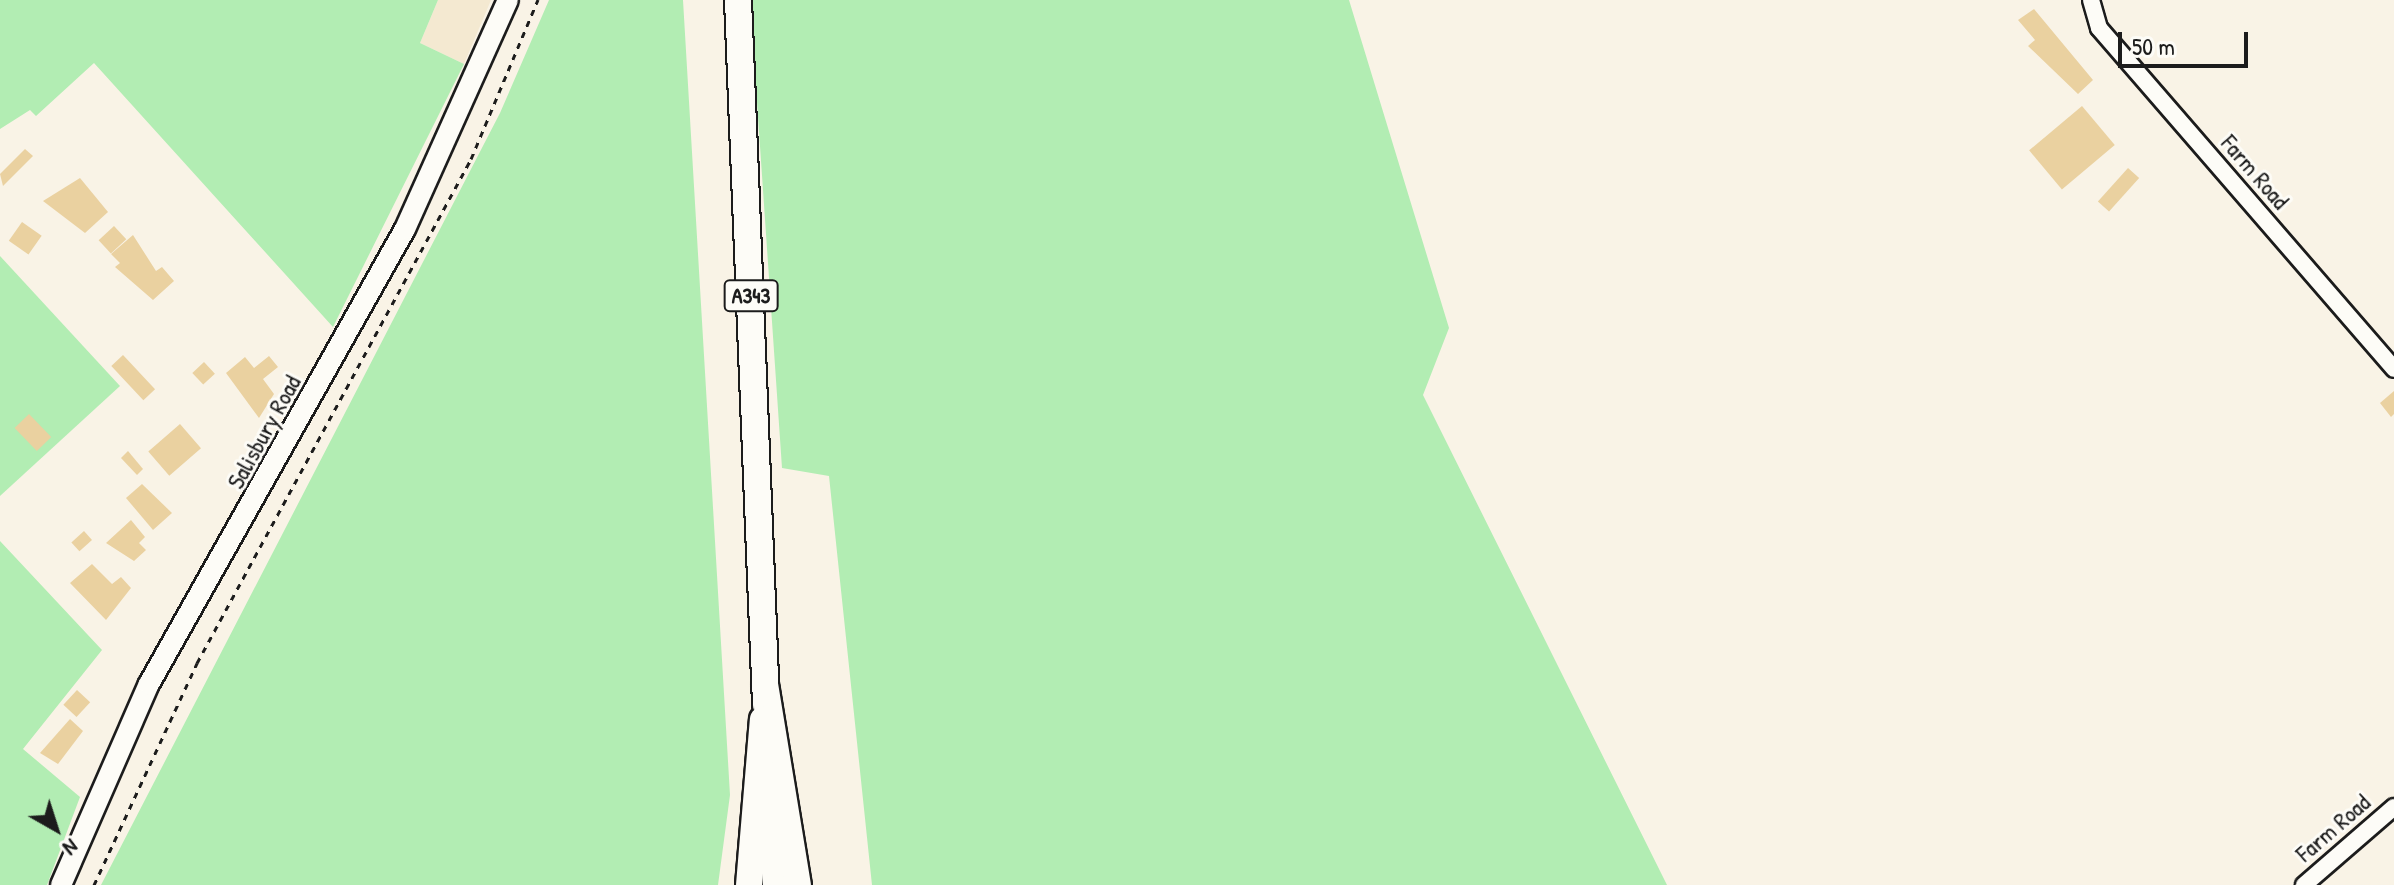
<!DOCTYPE html>
<html>
<head>
<meta charset="utf-8">
<style>
  body { margin:0 }
  #map { position:relative; width:2394px; height:885px; overflow:hidden; background:#f9f3e6; font-family:"Patrick Hand",sans-serif }
  div>[style] { position:absolute }
  .built>* { inset:0; background:#f4e9d1 }
  .green>* { inset:0; background:#b2edb3 }
  .building>* { inset:0; background:#ead1a0; transform-origin:0 0 }
  .path>* { height:3px; margin-top:-1.5px; transform-origin:0; background:repeating-linear-gradient(90deg,#1c1c1c 0 6px,transparent 0 12px) }
  .roads { filter:drop-shadow(2px 0 #1c1c1c) drop-shadow(-2px 0 #1c1c1c) drop-shadow(0 2px #1c1c1c) drop-shadow(0 -2px #1c1c1c) }
  .minor>* { height:16px; margin:-8px; padding:0 8px; transform-origin:8px; border-radius:8px; background:#fdfcf7 }
  .tertiary>* { height:20px; margin:-10px; padding:0 10px; transform-origin:10px; border-radius:10px; background:#fdfcf7 }
  .primary>* { height:26px; margin:-13px; padding:0 13px; transform-origin:13px; border-radius:13px; background:#fdfcf7 }
  .trunk>* { height:26px; margin:-13px; padding:0 13px; transform-origin:13px; border-radius:13px; background:#fdfcf7 }
  span { translate:-50% -50%; white-space:nowrap; text-align:center; line-height:1.15; -webkit-text-stroke:6px #fdfcf7; paint-order:stroke }
  .shield-label span { padding:2px 6px; background:#fdfcf7; border:2px solid; border-radius:6px; -webkit-text-stroke-width:0 }
  .shield-label { font-size:22px; color:#1c1c1c; font-weight:700 }
  .street-label { font-size:24px; color:#1c1c1c }
  .north { position:absolute; left:16px; top:789px; width:80px; height:80px; -webkit-text-stroke:6px #fdfcf7; paint-order:stroke; rotate:141deg; font-size:22px; font-weight:700; line-height:32px; text-align:center; color:#1c1c1c }
  .north::after { content:''; display:block; margin:auto; width:28px; height:36px; background:#1c1c1c; clip-path:polygon(50% 0,100% 100%,50% 72%,0 100%) }
  .scale { position:absolute; left:2118px; top:32px; width:130px; height:36px; box-sizing:border-box; border:4px solid #1c1c1c; border-top:0; padding-left:10px; font-size:24px; line-height:28px; white-space:nowrap; color:#1c1c1c; -webkit-text-stroke:6px #fdfcf7; paint-order:stroke }
</style>
</head>
<body>
<div id="map">
  <div class="built">
    <div style="clip-path:polygon(438px 0,491px 0,464px 64px,420px 43px)"></div>
  </div>
  <div class="green">
    <div style="clip-path:polygon(0 0,438px 0,420px 43px,464px 64px,333px 327px,94px 63px,36px 116px,30px 110px,0 129px)"></div>
    <div style="clip-path:polygon(549px 0,683px 0,730px 795px,718px 885px,101px 885px,500px 113px)"></div>
    <div style="clip-path:polygon(750px 0,1349px 0,1449px 328px,1423px 395px,1667px 885px,872px 885px,829px 476px,782px 468px)"></div>
    <div style="clip-path:polygon(0 256px,120px 386px,0 496px)"></div>
    <div style="clip-path:polygon(0 541px,102px 650px,23px 749px,80px 797px,47px 885px,0 885px)"></div>
  </div>
  <div class="building">
    <div style="clip-path:polygon(2034px 9px,2093px 80px,2078px 94px,2028px 46px,2035px 40px,2018px 20px)"></div>
    <div style="left:2082px;top:106px;width:51px;height:69px;rotate:50deg"></div>
    <div style="clip-path:polygon(25px 149px,33px 156px,3px 186px,0 174px)"></div>
    <div style="left:2128px;top:168px;width:15px;height:45px;rotate:42deg"></div>
    <div style="clip-path:polygon(80px 178px,108px 212px,85px 233px,43px 201px)"></div>
    <div style="left:22px;top:222px;width:24px;height:23px;rotate:35deg"></div>
    <div style="left:114px;top:226px;width:18px;height:21px;rotate:47deg"></div>
    <div style="clip-path:polygon(133px 235px,156px 271px,162px 267px,174px 281px,153px 300px,115px 267px,120px 263px,111px 254px)"></div>
    <div style="left:123px;top:355px;width:47px;height:16px;rotate:47deg"></div>
    <div style="clip-path:polygon(269px 356px,278px 367px,263px 379px,274px 394px,259px 418px,226px 373px,245px 357px,254px 368px)"></div>
    <div style="left:204px;top:362px;width:16px;height:16px;rotate:47deg"></div>
    <div style="clip-path:polygon(2394px 391px,2394px 414px,2391px 417px,2380px 403px)"></div>
    <div style="left:29px;top:414px;width:32px;height:20px;rotate:46deg"></div>
    <div style="left:180px;top:424px;width:32px;height:42px;rotate:49deg"></div>
    <div style="clip-path:polygon(128px 451px,143px 469px,137px 475px,121px 458px)"></div>
    <div style="clip-path:polygon(142px 484px,172px 513px,153px 530px,126px 498px)"></div>
    <div style="clip-path:polygon(131px 520px,145px 537px,139px 543px,146px 550px,134px 561px,106px 543px)"></div>
    <div style="left:84px;top:531px;width:12px;height:17px;rotate:48deg"></div>
    <div style="clip-path:polygon(92px 564px,112px 584px,121px 577px,131px 588px,106px 620px,70px 583px)"></div>
    <div style="left:77px;top:690px;width:18px;height:20px;rotate:43deg"></div>
    <div style="clip-path:polygon(70px 719px,83px 731px,58px 764px,40px 753px)"></div>
  </div>
  <div class="path">
    <div style="left:94px;top:885px;width:245px;rotate:-65.1deg"></div>
    <div style="left:197px;top:663px;width:574px;rotate:-61.47deg"></div>
    <div style="left:471px;top:159px;width:173px;rotate:-67.2deg"></div>
  </div>
  <div class="roads">
    <div class="minor">
      <div style="left:2091px;top:0;width:29px;rotate:74deg"></div>
      <div style="left:2099px;top:28px;width:451px;rotate:49.1deg"></div>
      <div style="left:2304px;top:885px;width:119px;rotate:-40.9deg"></div>
    </div>
    <div class="tertiary">
      <div style="left:61px;top:885px;width:219px;rotate:-66.4deg"></div>
      <div style="left:149px;top:684px;width:522px;rotate:-60.64deg"></div>
      <div style="left:405px;top:229px;width:251px;rotate:-65.8deg"></div>
    </div>
    <div class="primary">
      <div style="left:738px;top:0;width:705px;rotate:87.72deg"></div>
      <div style="left:770px;top:771px;width:114px;rotate:87deg"></div>
    </div>
    <div class="trunk">
      <div style="left:765px;top:684px;width:204px;rotate:80.7deg"></div>
      <div style="left:749px;top:885px;width:166px;rotate:-85.2deg"></div>
    </div>
  </div>
  <div class="shield-label">
    <span style="left:751px;top:296px">A343</span>
  </div>
  <div class="street-label">
    <span style="left:2255px;top:172px;rotate:49deg">Farm Road</span>
    <span style="left:264px;top:432px;rotate:-61deg">Salisbury Road</span>
    <span style="left:2333px;top:828px;rotate:-41deg">Farm Road</span>
  </div>
  <div class="north">N</div>
  <div class="scale">50 m</div>
</div>
</body>
</html>
